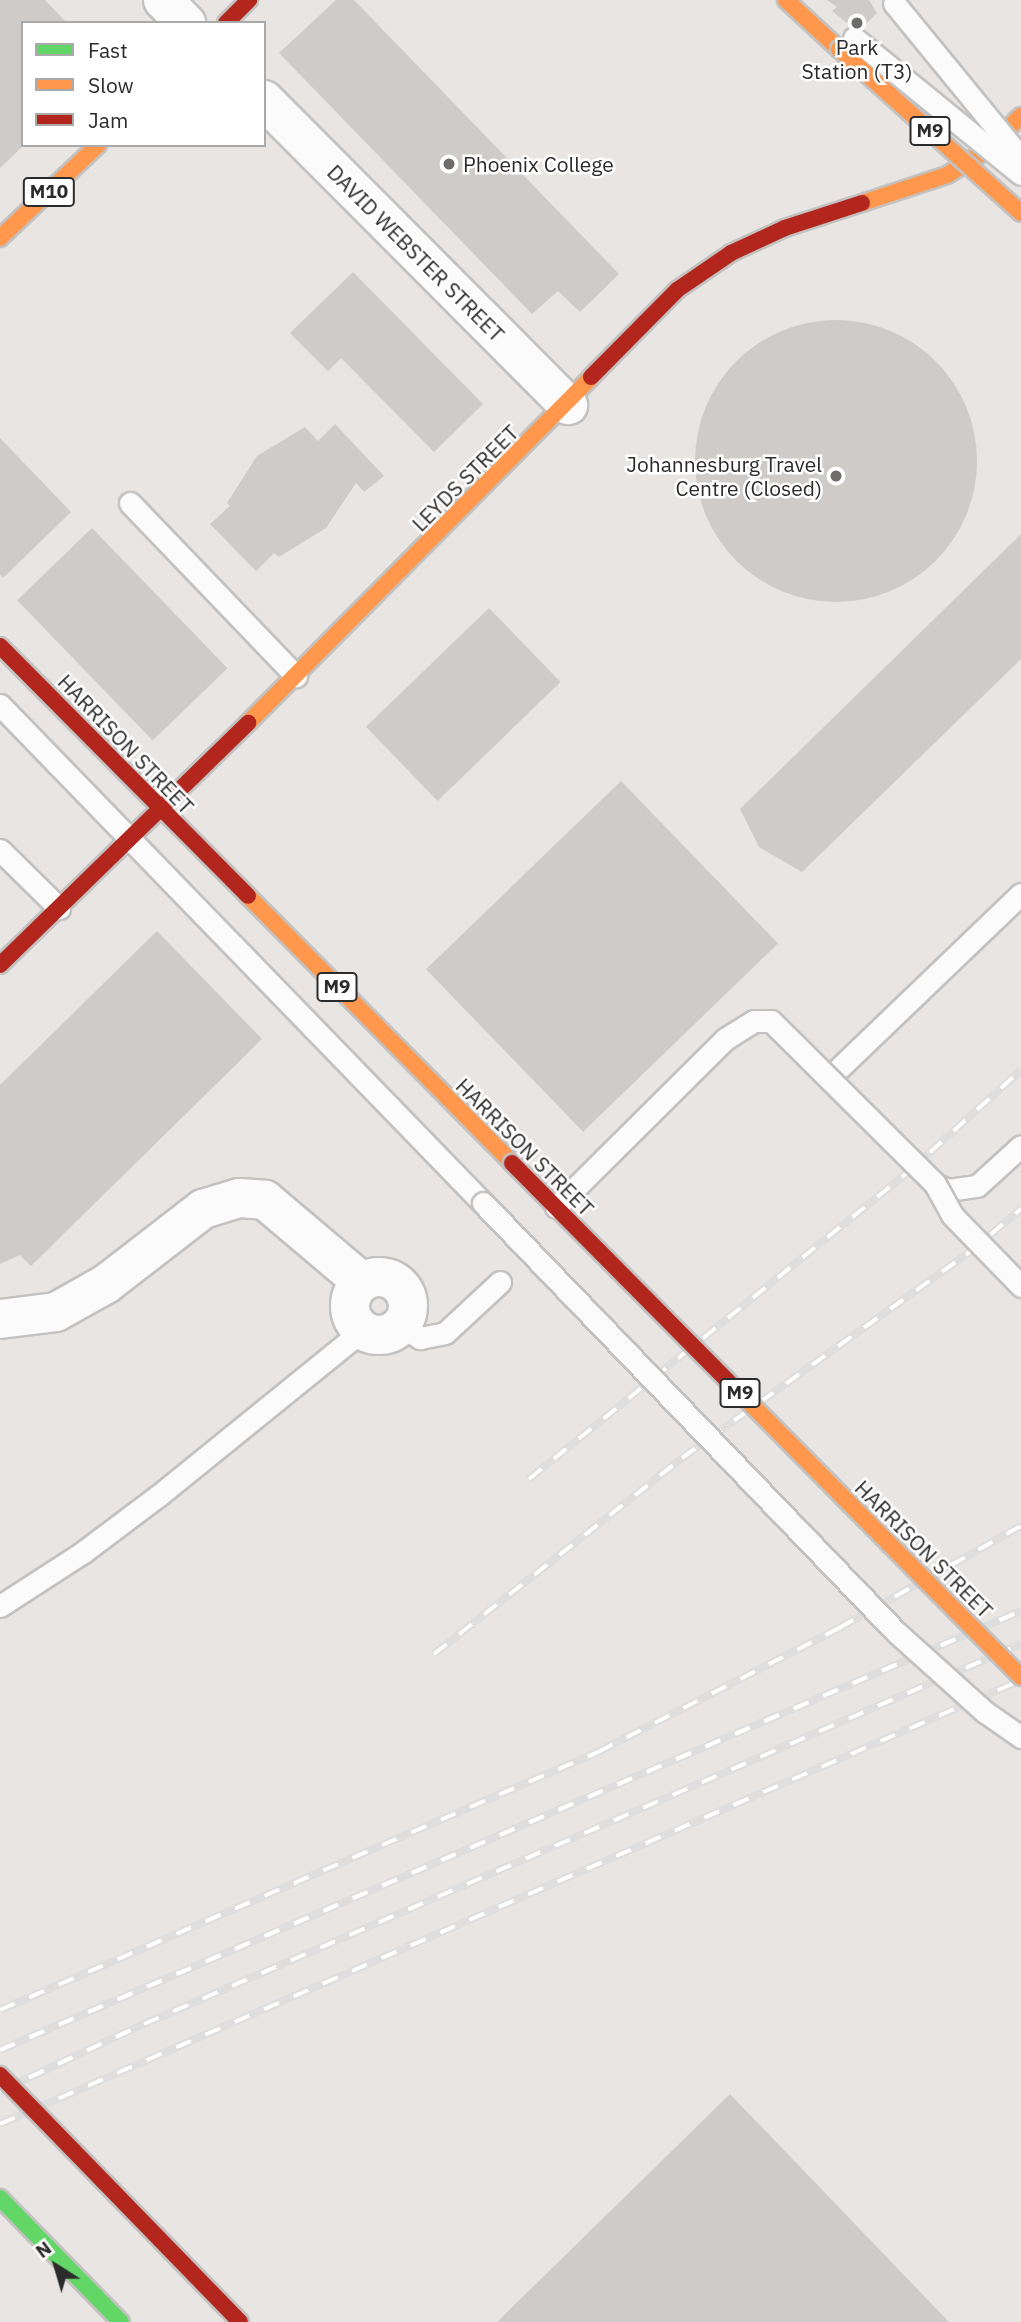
<!DOCTYPE html>
<html>
<head>
<meta charset="utf-8">
<style>
  body { margin:0 }
  #map { position:relative; width:1021px; height:2322px; overflow:hidden; background:#e9e5e2; font-family:"IBM Plex Sans",sans-serif }
  div>[style] { position:absolute }
  .building>* { inset:0; background:#cecbc9; transform-origin:0 0 }
  .round { border-radius:50% }
  .roads { filter:drop-shadow(2px 0 #c3c2c1) drop-shadow(-2px 0 #c3c2c1) drop-shadow(0 2px #c3c2c1) drop-shadow(0 -2px #c3c2c1) }
  .lane>* { height:21px; margin:-10.5px; padding:0 10.5px; transform-origin:10.5px; border-radius:10.5px; background:#fcfbfb }
  .street>* { height:38px; margin:-19px; padding:0 19px; transform-origin:19px; border-radius:19px; background:#fcfbfb }
  .street>.ring { margin:-19px; padding:0; box-sizing:content-box; background:none; border:38px solid #fcfbfb; border-radius:50% }
  .fast>* { height:16px; margin:-8px; padding:0 8px; transform-origin:8px; border-radius:8px; background:#63d668 }
  .slow>* { height:16px; margin:-8px; padding:0 8px; transform-origin:8px; border-radius:8px; background:#ff974d }
  .jam>* { height:16px; margin:-8px; padding:0 8px; transform-origin:8px; border-radius:8px; background:#b3261e }
  .rail>* { height:8px; margin-top:-4px; transform-origin:0; background:repeating-linear-gradient(90deg,#fff 0 16px,#dededf 0 32px); box-sizing:border-box; border-block:2px solid #dededf }
  .bridges { filter:drop-shadow(2px 0 #c3c2c1) drop-shadow(-2px 0 #c3c2c1) drop-shadow(0 2px #c3c2c1) drop-shadow(0 -2px #c3c2c1) }
  .lane-bridge>* { height:21px; margin:-10.5px; padding:0 10.5px; transform-origin:10.5px; border-radius:10.5px; background:#fcfbfb }
  .slow-bridge>* { height:16px; margin:-8px; padding:0 8px; transform-origin:8px; border-radius:8px; background:#ff974d }
  .jam-bridge>* { height:16px; margin:-8px; padding:0 8px; transform-origin:8px; border-radius:8px; background:#b3261e }
  .dots>* { width:19px; height:19px; translate:-50% -50%; box-sizing:border-box; border:4px solid #fff; border-radius:50% }
  span { translate:-50% -50%; white-space:nowrap; text-align:center; line-height:1.15; -webkit-text-stroke:5px #fff; paint-order:stroke }
  .shield-label span { padding:2px 5px; background:#fff; border:2px solid; border-radius:5px; -webkit-text-stroke-width:0 }
  .shield-label { font-size:19px; color:#2b2b2b; font-weight:700 }
  .poi-label { font-size:21px; color:#2b2b2b }
  .left { translate:0 -50%; text-align:left }
  .right { translate:-100% -50%; text-align:right }
  .street-label { font-size:21px; color:#2b2b2b }
  .legend { position:absolute; left:21px; top:21px; width:245px; height:126px; box-sizing:border-box; background:#fff; border:2px solid #aaa; margin:0; padding:9px 12px; list-style:none; font-size:21px; color:#2b2b2b }
  .legend li { display:flex; align-items:center; gap:14px; height:35px }
  .legend b { width:35px; border:2px solid #aaa }
  .north { position:absolute; left:21px; top:2231px; width:70px; height:70px; -webkit-text-stroke:5px #fff; paint-order:stroke; rotate:323deg; font-size:19px; font-weight:700; line-height:28px; text-align:center; color:#2b2b2b }
  .north::after { content:''; display:block; margin:auto; width:24px; height:32px; background:#2b2b2b; clip-path:polygon(50% 0,100% 100%,50% 72%,0 100%) }
</style>
</head>
<body>
<div id="map">
  <div class="building">
    <div style="clip-path:polygon(0 0,45px 0,67px 23px,23px 23px,23px 146px,0 168px)"></div>
    <div style="clip-path:polygon(336px 0,354px 0,619px 274px,580px 312px,558px 291px,532px 314px,279px 53px)"></div>
    <div style="clip-path:polygon(827px 0,869px 0,877px 13px,858px 32px,832px 11px,837px 7px)"></div>
    <div style="clip-path:polygon(353px 272px,483px 404px,434px 452px,341px 358px,328px 371px,290px 333px)"></div>
    <div class="round" style="left:695px;top:320px;width:282px;height:282px"></div>
    <div style="clip-path:polygon(335px 424px,384px 476px,364px 492px,356px 483px,326px 528px,279px 557px,274px 553px,256px 571px,210px 524px,230px 506px,227px 503px,257px 456px,305px 427px,318px 441px)"></div>
    <div style="clip-path:polygon(0 438px,71px 512px,3px 578px,0 574px)"></div>
    <div style="left:92px;top:528px;width:195px;height:104px;rotate:46deg"></div>
    <div style="clip-path:polygon(1021px 534px,1021px 659px,802px 872px,759px 847px,740px 809px)"></div>
    <div style="left:489px;top:608px;width:103px;height:171px;rotate:46deg"></div>
    <div style="left:621px;top:781px;width:226px;height:271px;rotate:46deg"></div>
    <div style="clip-path:polygon(157px 931px,262px 1039px,31px 1266px,20px 1255px,0 1264px,0 1085px)"></div>
    <div style="clip-path:polygon(730px 2094px,949px 2322px,497px 2322px)"></div>
  </div>
  <div class="roads">
    <div class="lane">
      <div style="left:130px;top:503px;width:240px;rotate:46.2deg"></div>
      <div style="left:0;top:705px;width:694px;rotate:45.88deg"></div>
      <div style="left:0;top:850px;width:83px;rotate:44.5deg"></div>
      <div style="left:831px;top:1076px;width:263px;rotate:-43.8deg"></div>
      <div style="left:935px;top:1184px;width:14px;rotate:25deg"></div>
      <div style="left:948px;top:1190px;width:29px;rotate:-8deg"></div>
      <div style="left:977px;top:1186px;width:59px;rotate:-42.3deg"></div>
      <div style="left:402px;top:1326px;width:22px;rotate:34deg"></div>
      <div style="left:420px;top:1338px;width:25px;rotate:-11deg"></div>
      <div style="left:445px;top:1333px;width:75px;rotate:-42.8deg"></div>
      <div style="left:0;top:1606px;width:98px;rotate:-32.9deg"></div>
      <div style="left:82px;top:1553px;width:95px;rotate:-36.9deg"></div>
      <div style="left:158px;top:1496px;width:262px;rotate:-39deg"></div>
    </div>
    <div class="street">
      <div style="left:163px;top:0;width:33px;rotate:45deg"></div>
      <div style="left:264px;top:100px;width:431px;rotate:45.1deg"></div>
      <div class="ring" style="left:350px;top:1277px;width:20px;height:20px"></div>
      <div style="left:0;top:1319px;width:56px;rotate:-7.1deg"></div>
      <div style="left:56px;top:1312px;width:57px;rotate:-29.2deg"></div>
      <div style="left:106px;top:1284px;width:123px;rotate:-37.7deg"></div>
      <div style="left:203px;top:1209px;width:38px;rotate:-17deg"></div>
      <div style="left:239px;top:1198px;width:26px;rotate:4deg"></div>
      <div style="left:265px;top:1200px;width:127px;rotate:40.2deg"></div>
    </div>
    <div class="fast">
      <div style="left:0;top:2198px;width:173px;rotate:45.7deg"></div>
    </div>
    <div class="slow">
      <div style="left:786px;top:0;width:72px;rotate:42.8deg"></div>
      <div style="left:862px;top:203px;width:89px;rotate:-18.2deg"></div>
      <div style="left:947px;top:175px;width:41px;rotate:-32.2deg"></div>
      <div style="left:982px;top:153px;width:54px;rotate:-43.5deg"></div>
      <div style="left:0;top:238px;width:135px;rotate:-43.5deg"></div>
      <div style="left:248px;top:723px;width:487px;rotate:-45.2deg"></div>
      <div style="left:248px;top:896px;width:375px;rotate:45.3deg"></div>
    </div>
    <div class="jam">
      <div style="left:226px;top:23px;width:33px;rotate:-45deg"></div>
      <div style="left:591px;top:377px;width:122px;rotate:-45.3deg"></div>
      <div style="left:677px;top:290px;width:65px;rotate:-34.4deg"></div>
      <div style="left:731px;top:253px;width:60px;rotate:-24.8deg"></div>
      <div style="left:785px;top:228px;width:81px;rotate:-18deg"></div>
      <div style="left:0;top:646px;width:352px;rotate:45.2deg"></div>
      <div style="left:0;top:965px;width:347px;rotate:-44.3deg"></div>
    </div>
  </div>
  <div class="rail">
    <div style="left:529px;top:1479px;width:485px;rotate:-39deg"></div>
    <div style="left:906px;top:1174px;width:155px;rotate:-42.1deg"></div>
    <div style="left:434px;top:1654px;width:316px;rotate:-38.3deg"></div>
    <div style="left:682px;top:1458px;width:349px;rotate:-35.6deg"></div>
    <div style="left:966px;top:1255px;width:72px;rotate:-39.9deg"></div>
    <div style="left:0;top:2010px;width:651px;rotate:-23.34deg"></div>
    <div style="left:598px;top:1752px;width:271px;rotate:-27.2deg"></div>
    <div style="left:839px;top:1628px;width:209px;rotate:-29.3deg"></div>
    <div style="left:0;top:2050px;width:1111px;rotate:-23.27deg"></div>
    <div style="left:0;top:2091px;width:159px;rotate:-25deg"></div>
    <div style="left:144px;top:2024px;width:956px;rotate:-23.43deg"></div>
    <div style="left:0;top:2124px;width:1113px;rotate:-23.5deg"></div>
  </div>
  <div class="bridges">
    <div class="lane-bridge">
      <div style="left:894px;top:3px;width:200px;rotate:50.7deg"></div>
      <div style="left:854px;top:38px;width:215px;rotate:39.2deg"></div>
      <div style="left:483px;top:1203px;width:595px;rotate:46.09deg"></div>
      <div style="left:896px;top:1632px;width:120px;rotate:42deg"></div>
      <div style="left:985px;top:1712px;width:44px;rotate:34.8deg"></div>
      <div style="left:556px;top:1207px;width:238px;rotate:-44.8deg"></div>
      <div style="left:725px;top:1039px;width:34px;rotate:-32deg"></div>
      <div style="left:754px;top:1021px;width:17px"></div>
      <div style="left:771px;top:1021px;width:231px;rotate:44.8deg"></div>
      <div style="left:935px;top:1184px;width:35px;rotate:61deg"></div>
      <div style="left:952px;top:1215px;width:99px;rotate:45.8deg"></div>
    </div>
    <div class="slow-bridge">
      <div style="left:839px;top:49px;width:245px;rotate:42deg"></div>
      <div style="left:737px;top:1390px;width:404px;rotate:45.3deg"></div>
    </div>
    <div class="jam-bridge">
      <div style="left:512px;top:1163px;width:320px;rotate:45.3deg"></div>
      <div style="left:0;top:2075px;width:344px;rotate:45.8deg"></div>
    </div>
  </div>
  <div class="dots">
    <div style="left:857px;top:23px;background:#6e6c6b"></div>
    <div style="left:449px;top:164px;background:#6e6c6b"></div>
    <div style="left:836px;top:476px;background:#6e6c6b"></div>
  </div>
  <div class="shield-label">
    <span style="left:930px;top:131px">M9</span>
    <span style="left:49px;top:192px">M10</span>
    <span style="left:337px;top:987px">M9</span>
    <span style="left:740px;top:1393px">M9</span>
  </div>
  <div class="poi-label">
    <span style="left:857px;top:59px">Park<br>Station (T3)</span>
    <span class="left" style="left:463px;top:164px">Phoenix College</span>
    <span class="right" style="left:822px;top:476px">Johannesburg Travel<br>Centre (Closed)</span>
  </div>
  <div class="street-label">
    <span style="left:416px;top:253px;rotate:45deg">DAVID WEBSTER STREET</span>
    <span style="left:465px;top:478px;rotate:-45deg">LEYDS STREET</span>
    <span style="left:126px;top:744px;rotate:46deg">HARRISON STREET</span>
    <span style="left:525px;top:1147px;rotate:45deg">HARRISON STREET</span>
    <span style="left:924px;top:1549px;rotate:45deg">HARRISON STREET</span>
  </div>
  <ul class="legend">
  <li><b style="height:9px;background:#63d668"></b>Fast</li>
  <li><b style="height:9px;background:#ff974d"></b>Slow</li>
  <li><b style="height:9px;background:#b3261e"></b>Jam</li>
  </ul>
  <div class="north">N</div>
</div>
</body>
</html>
